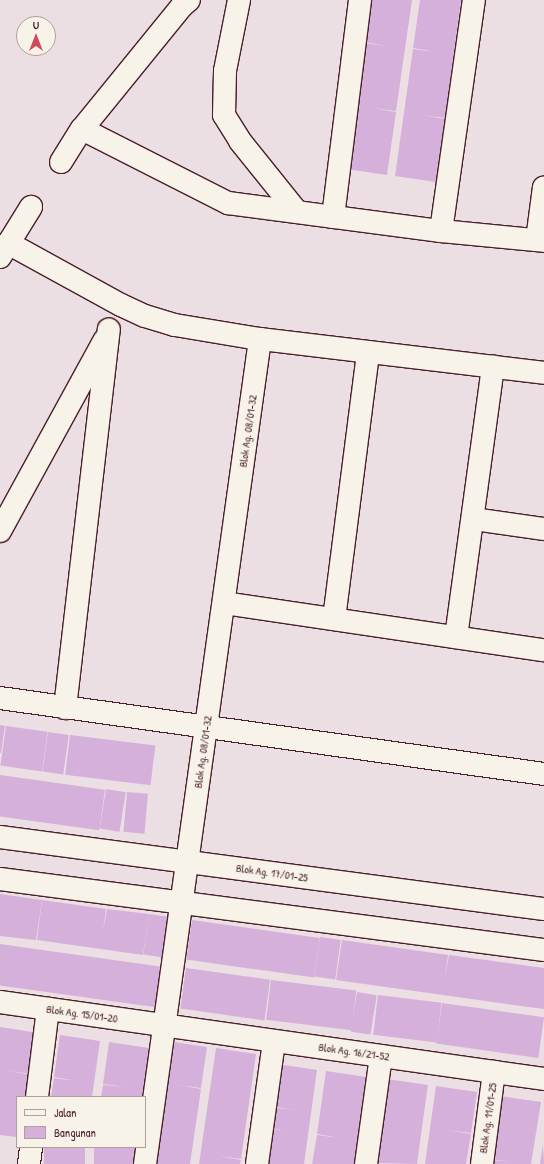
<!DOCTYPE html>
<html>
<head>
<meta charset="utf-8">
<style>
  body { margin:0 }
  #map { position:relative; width:544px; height:1164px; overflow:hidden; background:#ecdfe4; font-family:"Patrick Hand",sans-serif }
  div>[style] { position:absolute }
  .building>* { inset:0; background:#d4b0da; transform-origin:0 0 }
  .roads { filter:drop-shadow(1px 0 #4a1f2b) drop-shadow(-1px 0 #4a1f2b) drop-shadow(0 1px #4a1f2b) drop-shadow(0 -1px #4a1f2b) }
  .minor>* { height:22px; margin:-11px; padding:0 11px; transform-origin:11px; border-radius:11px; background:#f7f3e8 }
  span { translate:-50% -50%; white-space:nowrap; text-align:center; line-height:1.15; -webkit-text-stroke:3.5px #f7f3e8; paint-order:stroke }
  .street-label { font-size:11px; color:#4a1f2b }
  .legend { position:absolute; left:16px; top:1096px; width:130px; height:52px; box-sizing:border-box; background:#f7f3e8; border:1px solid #b29e9c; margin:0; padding:5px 7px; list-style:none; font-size:12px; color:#4a1f2b }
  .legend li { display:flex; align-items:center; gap:8px; height:20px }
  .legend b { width:20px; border:1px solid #b29e9c }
  .north { position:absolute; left:16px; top:16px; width:40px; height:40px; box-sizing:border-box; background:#f7f3e8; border:1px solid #b29e9c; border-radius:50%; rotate:0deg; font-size:11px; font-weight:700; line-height:16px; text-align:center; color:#4a1f2b }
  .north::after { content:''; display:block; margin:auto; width:14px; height:18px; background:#d1495b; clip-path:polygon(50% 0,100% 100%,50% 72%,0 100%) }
</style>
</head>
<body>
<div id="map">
  <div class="building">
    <div style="clip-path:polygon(371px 0,412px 0,396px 111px,372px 108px,396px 112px,387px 175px,346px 169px,364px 43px,388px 46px,364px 42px)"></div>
    <div style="clip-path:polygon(420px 0,461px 0,445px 118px,421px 115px,445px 119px,436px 182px,395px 176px,413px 49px,436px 52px,413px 48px)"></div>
    <div style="clip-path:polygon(0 725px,5px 726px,1px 753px,0 753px)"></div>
    <div style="left:6px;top:726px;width:42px;height:40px;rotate:8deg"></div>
    <div style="left:48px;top:732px;width:21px;height:40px;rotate:8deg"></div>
    <div style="left:70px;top:735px;width:86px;height:40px;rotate:7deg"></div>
    <div style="left:0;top:775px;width:106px;height:41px;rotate:8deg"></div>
    <div style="left:106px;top:789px;width:20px;height:40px;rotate:9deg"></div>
    <div style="left:127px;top:792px;width:21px;height:40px;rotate:5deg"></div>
    <div style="clip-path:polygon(0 894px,42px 900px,36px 940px,0 936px)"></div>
    <div style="clip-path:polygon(42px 900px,106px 909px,103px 932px,107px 909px,149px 914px,143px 955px,37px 940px)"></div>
    <div style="left:149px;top:914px;width:21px;height:41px;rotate:8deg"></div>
    <div style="left:192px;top:920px;width:129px;height:40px;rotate:8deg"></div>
    <div style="left:320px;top:937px;width:21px;height:40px;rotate:8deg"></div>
    <div style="clip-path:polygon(342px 940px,427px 952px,424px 972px,427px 952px,448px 955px,445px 978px,449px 955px,544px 968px,544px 1009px,507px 1004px,510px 980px,507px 1004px,336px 980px)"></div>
    <div style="left:0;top:944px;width:165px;height:41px;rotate:8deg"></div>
    <div style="left:186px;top:968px;width:85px;height:41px;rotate:8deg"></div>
    <div style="left:271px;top:980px;width:86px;height:40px;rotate:7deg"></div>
    <div style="left:357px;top:992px;width:20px;height:40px;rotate:9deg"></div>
    <div style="left:378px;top:995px;width:64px;height:40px;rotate:7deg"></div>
    <div style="left:442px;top:1003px;width:103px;height:41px;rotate:8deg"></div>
    <div style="clip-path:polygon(0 1027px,39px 1033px,32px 1074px,9px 1071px,32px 1075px,30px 1097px,17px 1097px,17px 1137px,0 1135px)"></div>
    <div style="clip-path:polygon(60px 1035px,100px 1041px,92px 1097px,51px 1097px,54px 1078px,77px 1081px,54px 1077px)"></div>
    <div style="clip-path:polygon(167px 1041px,207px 1047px,201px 1088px,178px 1085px,201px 1089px,190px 1164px,149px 1164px)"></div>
    <div style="clip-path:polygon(109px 1042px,149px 1048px,142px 1097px,101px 1097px,103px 1085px,126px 1087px,103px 1084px)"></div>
    <div style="clip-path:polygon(216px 1048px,256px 1054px,241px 1159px,218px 1156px,241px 1160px,240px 1164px,199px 1164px)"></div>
    <div style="clip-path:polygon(277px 1064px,317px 1070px,304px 1164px,263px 1164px,268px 1128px,285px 1131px,268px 1127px,271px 1107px,294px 1110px,271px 1106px)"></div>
    <div style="clip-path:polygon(326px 1071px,366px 1077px,360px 1119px,337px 1115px,360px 1119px,354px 1164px,312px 1164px,317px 1135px,340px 1138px,317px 1134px)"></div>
    <div style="clip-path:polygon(387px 1079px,428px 1085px,422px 1127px,398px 1124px,422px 1127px,417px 1164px,375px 1163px)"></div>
    <div style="clip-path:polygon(436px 1086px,477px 1092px,471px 1133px,447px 1130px,471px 1134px,466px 1164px,425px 1164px)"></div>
    <div style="clip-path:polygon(500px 1096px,541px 1102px,531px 1164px,491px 1164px,491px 1160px,512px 1162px,491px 1159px,494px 1138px,517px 1142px,494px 1138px)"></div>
    <div style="clip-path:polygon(543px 1145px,544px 1164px,540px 1164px)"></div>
    <div style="left:44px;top:1147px;width:41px;height:17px"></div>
    <div style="left:94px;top:1147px;width:41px;height:17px"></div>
  </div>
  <div class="roads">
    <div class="minor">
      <div style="left:239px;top:0;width:72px;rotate:101.2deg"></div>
      <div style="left:225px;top:71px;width:44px;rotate:91.3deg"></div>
      <div style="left:224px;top:115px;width:31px;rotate:58deg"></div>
      <div style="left:240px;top:141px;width:91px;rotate:51.2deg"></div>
      <div style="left:82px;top:129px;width:164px;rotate:26.9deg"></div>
      <div style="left:228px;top:203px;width:215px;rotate:7.5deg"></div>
      <div style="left:441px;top:231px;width:103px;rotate:5.5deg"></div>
      <div style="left:61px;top:162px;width:39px;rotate:-58deg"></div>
      <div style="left:82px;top:129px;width:159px;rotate:-50.9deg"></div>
      <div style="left:182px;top:6px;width:9px;rotate:-41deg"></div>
      <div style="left:333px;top:217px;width:219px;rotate:-82.9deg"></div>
      <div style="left:441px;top:231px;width:233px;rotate:-81.9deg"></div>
      <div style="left:537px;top:240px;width:53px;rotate:-82.5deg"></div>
      <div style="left:8px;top:243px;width:129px;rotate:28.8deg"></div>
      <div style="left:121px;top:305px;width:26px;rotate:25deg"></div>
      <div style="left:145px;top:316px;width:31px;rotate:17deg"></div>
      <div style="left:175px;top:325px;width:86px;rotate:9.4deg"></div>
      <div style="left:260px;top:339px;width:286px;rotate:6.8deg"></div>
      <div style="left:0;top:257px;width:59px;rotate:-58.2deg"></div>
      <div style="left:473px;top:519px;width:72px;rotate:8deg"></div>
      <div style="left:0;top:531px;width:217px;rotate:-61.3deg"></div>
      <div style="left:224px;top:603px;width:323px;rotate:8.4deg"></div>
      <div style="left:334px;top:619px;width:269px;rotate:-82.7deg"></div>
      <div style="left:456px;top:637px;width:273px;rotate:-82.2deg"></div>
      <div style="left:0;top:698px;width:549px;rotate:7.95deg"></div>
      <div style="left:65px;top:708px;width:381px;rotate:-83.4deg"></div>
      <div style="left:0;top:837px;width:549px;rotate:7.54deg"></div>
      <div style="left:0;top:879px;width:549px;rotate:7.44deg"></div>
      <div style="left:0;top:1002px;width:549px;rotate:8.06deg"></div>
      <div style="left:37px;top:1097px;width:89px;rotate:-82.9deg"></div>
      <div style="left:29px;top:1164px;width:17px;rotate:-83deg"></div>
      <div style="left:145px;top:1164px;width:833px;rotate:-82.06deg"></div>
      <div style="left:257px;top:1164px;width:124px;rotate:-82.1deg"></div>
      <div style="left:366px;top:1164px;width:109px;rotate:-82.1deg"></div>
      <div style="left:482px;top:1164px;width:93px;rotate:-82.6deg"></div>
    </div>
  </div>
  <div class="street-label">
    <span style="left:248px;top:431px;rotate:-82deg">Blok Ag. 08/01-32</span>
    <span style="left:203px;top:752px;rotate:-82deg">Blok Ag. 08/01-32</span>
    <span style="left:272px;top:873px;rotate:8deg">Blok Ag. 17/01-25</span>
    <span style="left:82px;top:1014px;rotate:8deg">Blok Ag. 15/01-20</span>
    <span style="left:354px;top:1052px;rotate:8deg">Blok Ag. 16/21-52</span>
    <span style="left:488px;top:1118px;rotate:-82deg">Blok Ag. 11/01-25</span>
  </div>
  <ul class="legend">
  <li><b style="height:5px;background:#f7f3e8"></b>Jalan</li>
  <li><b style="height:11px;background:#d4b0da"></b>Bangunan</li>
  </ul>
  <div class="north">U</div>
</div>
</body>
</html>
